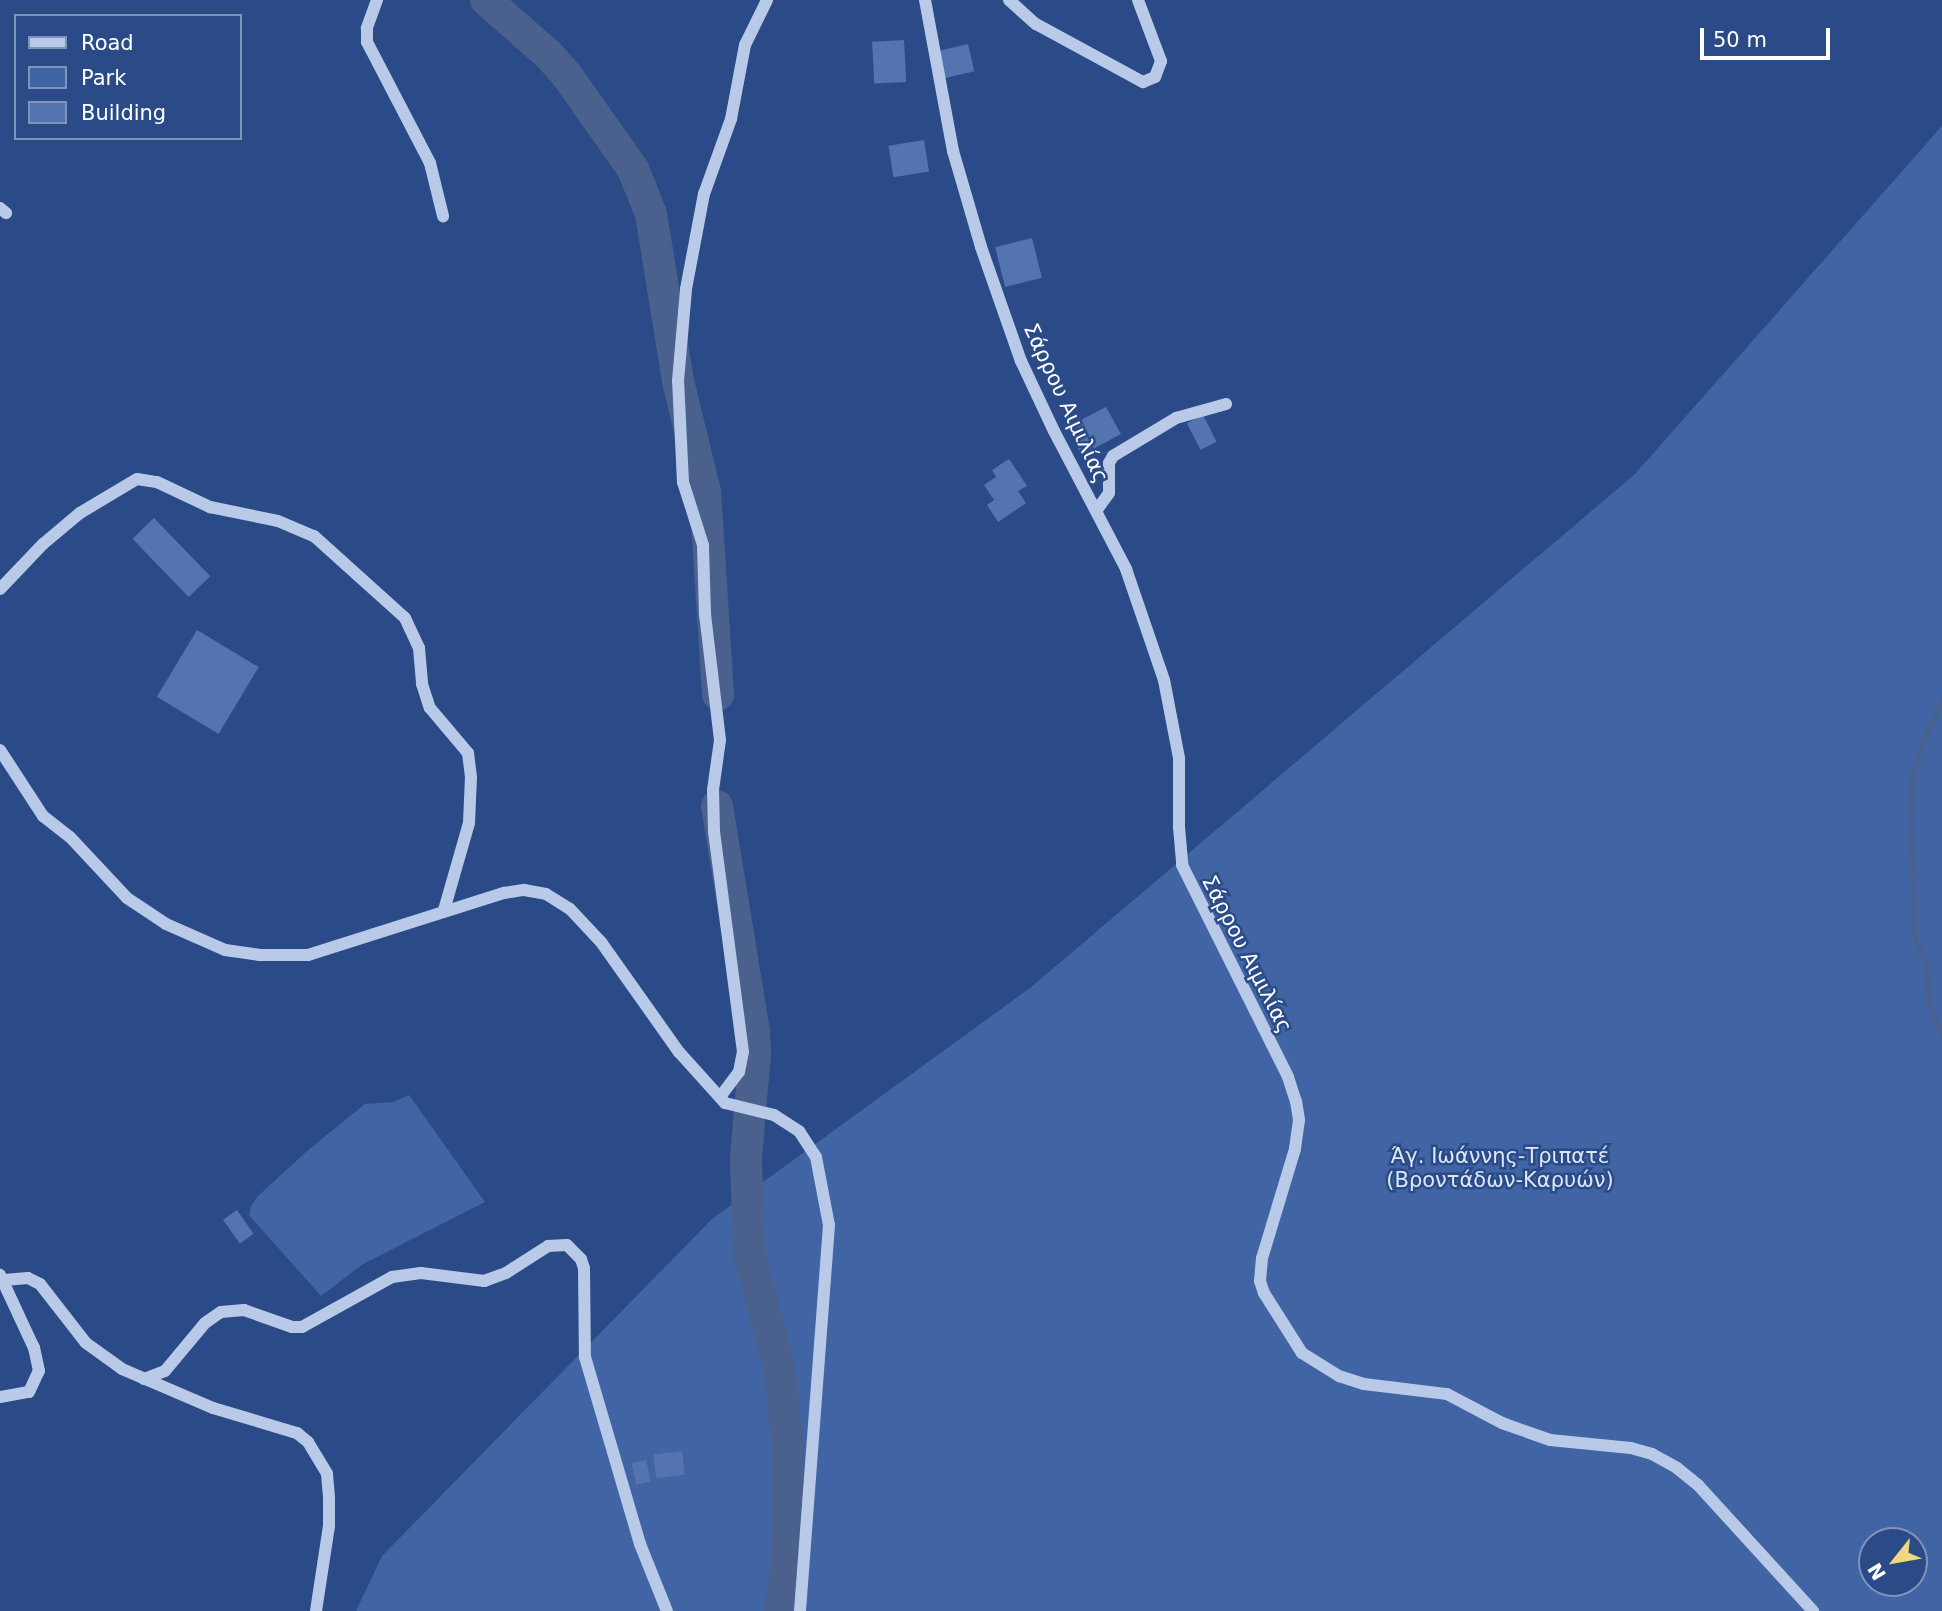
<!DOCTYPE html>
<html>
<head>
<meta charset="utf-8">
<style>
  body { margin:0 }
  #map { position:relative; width:1942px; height:1611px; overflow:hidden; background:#2b4b88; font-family:"DejaVu Sans",sans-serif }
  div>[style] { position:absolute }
  .green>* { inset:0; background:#4064a4 }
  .stream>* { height:5px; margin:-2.5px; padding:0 2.5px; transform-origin:2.5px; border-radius:2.5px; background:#4a618d }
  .river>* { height:32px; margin:-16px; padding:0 16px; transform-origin:16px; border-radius:16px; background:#4a618d }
  .building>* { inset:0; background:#5374af; transform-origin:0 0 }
  .minor>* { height:12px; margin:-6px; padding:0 6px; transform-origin:6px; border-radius:6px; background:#b9cae8 }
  span { translate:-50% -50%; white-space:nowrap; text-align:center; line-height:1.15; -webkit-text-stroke:5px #2b4b88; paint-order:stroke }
  .street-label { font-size:21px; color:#fff }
  .park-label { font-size:21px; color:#dce6f7 }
  .legend { position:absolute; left:14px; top:14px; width:228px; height:126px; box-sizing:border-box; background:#2b4b88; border:2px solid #8093b8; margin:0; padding:9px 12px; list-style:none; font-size:21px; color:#fff }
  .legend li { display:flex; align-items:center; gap:14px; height:35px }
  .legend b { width:35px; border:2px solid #8093b8 }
  .north { position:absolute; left:1858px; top:1527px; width:70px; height:70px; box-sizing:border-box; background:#2b4b88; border:2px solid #8093b8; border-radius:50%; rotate:239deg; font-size:19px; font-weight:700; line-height:28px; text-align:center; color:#fff }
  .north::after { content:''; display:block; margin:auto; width:24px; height:32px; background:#eed981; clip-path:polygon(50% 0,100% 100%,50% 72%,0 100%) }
  .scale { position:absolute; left:1700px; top:28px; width:130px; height:32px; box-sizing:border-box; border:4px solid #fff; border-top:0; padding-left:9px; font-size:21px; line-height:24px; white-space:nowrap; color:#fff; -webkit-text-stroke:5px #2b4b88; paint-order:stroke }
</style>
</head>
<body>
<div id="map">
  <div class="green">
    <div style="clip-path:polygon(evenodd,1942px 126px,1942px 1611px,356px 1611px,382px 1556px,712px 1219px,1030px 988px,1635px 474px,1942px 126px,1872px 1541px,1914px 1541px,1914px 1583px,1872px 1583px,1872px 1541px)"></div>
    <div style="clip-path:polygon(409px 1095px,485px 1202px,363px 1264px,321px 1296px,249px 1215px,251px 1206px,257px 1197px,307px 1151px,365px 1104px,393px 1102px)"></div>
  </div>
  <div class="stream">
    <div style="left:1942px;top:699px;width:48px;rotate:114.4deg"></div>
    <div style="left:1922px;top:743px;width:36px;rotate:106deg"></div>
    <div style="left:1912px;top:778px;width:48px;rotate:91.2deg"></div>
    <div style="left:1911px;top:826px;width:115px;rotate:88deg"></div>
    <div style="left:1915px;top:941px;width:24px;rotate:62deg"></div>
    <div style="left:1926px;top:962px;width:41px;rotate:85.8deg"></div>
    <div style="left:1929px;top:1003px;width:37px;rotate:70deg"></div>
  </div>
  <div class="river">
    <div style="left:486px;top:0;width:84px;rotate:41.1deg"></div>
    <div style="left:549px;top:55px;width:29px;rotate:49deg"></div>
    <div style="left:568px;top:77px;width:113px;rotate:54.8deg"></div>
    <div style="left:633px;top:169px;width:48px;rotate:68.2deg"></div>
    <div style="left:651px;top:214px;width:169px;rotate:80.8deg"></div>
    <div style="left:678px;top:381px;width:114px;rotate:76.3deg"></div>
    <div style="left:705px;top:492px;width:203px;rotate:86.3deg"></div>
    <div style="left:717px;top:806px;width:230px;rotate:80.7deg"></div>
    <div style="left:754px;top:1033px;width:20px;rotate:87deg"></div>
    <div style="left:755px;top:1053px;width:106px;rotate:94.9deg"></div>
    <div style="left:746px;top:1159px;width:94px;rotate:88.2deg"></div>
    <div style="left:749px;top:1253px;width:122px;rotate:75.3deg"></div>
    <div style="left:780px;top:1371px;width:78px;rotate:84.1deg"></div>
    <div style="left:788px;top:1449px;width:126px;rotate:90.9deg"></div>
    <div style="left:786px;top:1575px;width:37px;rotate:101deg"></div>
  </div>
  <div class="building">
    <div style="left:904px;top:40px;width:42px;height:32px;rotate:87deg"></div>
    <div style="left:968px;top:44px;width:28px;height:33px;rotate:77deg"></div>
    <div style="left:924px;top:140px;width:32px;height:36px;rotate:81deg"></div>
    <div style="left:1032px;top:238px;width:41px;height:38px;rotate:76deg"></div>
    <div style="clip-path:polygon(1106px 407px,1121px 434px,1082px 455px,1074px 441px,1081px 438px,1073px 424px)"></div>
    <div style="left:1203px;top:415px;width:30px;height:18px;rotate:63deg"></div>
    <div style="clip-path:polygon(1009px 459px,1027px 486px,1018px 491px,1026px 503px,998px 522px,987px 505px,994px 500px,984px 485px,996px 477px,992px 470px)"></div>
    <div style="left:154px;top:518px;width:81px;height:30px;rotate:46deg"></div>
    <div style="left:197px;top:630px;width:72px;height:78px;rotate:31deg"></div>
    <div style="left:237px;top:1210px;width:29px;height:17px;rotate:55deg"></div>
    <div style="left:682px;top:1451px;width:24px;height:29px;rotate:83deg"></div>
    <div style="left:646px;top:1460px;width:22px;height:15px;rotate:77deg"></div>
  </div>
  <div class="minor">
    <div style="left:377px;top:0;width:30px;rotate:110deg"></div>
    <div style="left:367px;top:28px;width:14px;rotate:90deg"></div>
    <div style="left:367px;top:42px;width:136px;rotate:62.5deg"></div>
    <div style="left:430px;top:163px;width:55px;rotate:76.2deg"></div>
    <div style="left:925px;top:0;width:154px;rotate:79.5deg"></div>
    <div style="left:953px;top:151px;width:100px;rotate:73.7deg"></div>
    <div style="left:981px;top:247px;width:121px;rotate:70.7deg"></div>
    <div style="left:1021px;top:361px;width:77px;rotate:64.8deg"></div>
    <div style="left:1054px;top:431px;width:156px;rotate:62.4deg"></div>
    <div style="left:1126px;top:569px;width:117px;rotate:71.1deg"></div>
    <div style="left:1164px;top:680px;width:79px;rotate:79.1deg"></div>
    <div style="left:1179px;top:758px;width:69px;rotate:90deg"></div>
    <div style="left:1179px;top:827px;width:38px;rotate:85deg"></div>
    <div style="left:1182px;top:865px;width:237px;rotate:63.4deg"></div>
    <div style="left:1288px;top:1077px;width:25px;rotate:72deg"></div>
    <div style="left:1296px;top:1101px;width:19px;rotate:81deg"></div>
    <div style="left:1299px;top:1120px;width:29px;rotate:98deg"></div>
    <div style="left:1295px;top:1149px;width:114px;rotate:106.8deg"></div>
    <div style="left:1262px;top:1258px;width:23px;rotate:95deg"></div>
    <div style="left:1260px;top:1281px;width:13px;rotate:72deg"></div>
    <div style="left:1264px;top:1293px;width:71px;rotate:57.7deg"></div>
    <div style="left:1302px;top:1353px;width:44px;rotate:31.9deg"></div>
    <div style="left:1339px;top:1376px;width:26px;rotate:18deg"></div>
    <div style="left:1364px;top:1384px;width:84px;rotate:6.9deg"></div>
    <div style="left:1447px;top:1394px;width:62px;rotate:27.8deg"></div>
    <div style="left:1502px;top:1423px;width:51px;rotate:19.5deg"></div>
    <div style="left:1550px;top:1440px;width:81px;rotate:5.6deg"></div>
    <div style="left:1631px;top:1448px;width:22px;rotate:16deg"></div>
    <div style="left:1652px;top:1454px;width:29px;rotate:29deg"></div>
    <div style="left:1677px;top:1468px;width:27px;rotate:39deg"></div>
    <div style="left:1698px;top:1485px;width:171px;rotate:47.6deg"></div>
    <div style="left:1009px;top:0;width:36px;rotate:42deg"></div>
    <div style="left:1036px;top:24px;width:122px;rotate:28.5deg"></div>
    <div style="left:1143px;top:82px;width:13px;rotate:-23deg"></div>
    <div style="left:1155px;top:77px;width:17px;rotate:-69deg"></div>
    <div style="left:1161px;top:61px;width:65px;rotate:-110.7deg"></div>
    <div style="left:0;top:208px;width:8px;rotate:40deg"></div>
    <div style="left:1096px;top:511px;width:22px;rotate:-54deg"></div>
    <div style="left:1109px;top:493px;width:30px;rotate:-90deg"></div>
    <div style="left:1109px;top:463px;width:8px;rotate:-60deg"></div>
    <div style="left:1113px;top:456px;width:74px;rotate:-31.1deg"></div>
    <div style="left:1176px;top:418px;width:52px;rotate:-15.6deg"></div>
    <div style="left:0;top:589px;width:62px;rotate:-46.3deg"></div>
    <div style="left:43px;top:544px;width:48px;rotate:-40deg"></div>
    <div style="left:80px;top:513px;width:66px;rotate:-30.8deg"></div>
    <div style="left:137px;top:479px;width:20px;rotate:9deg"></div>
    <div style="left:157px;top:482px;width:59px;rotate:25.3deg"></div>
    <div style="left:210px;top:507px;width:69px;rotate:11.6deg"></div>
    <div style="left:278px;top:521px;width:39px;rotate:23deg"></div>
    <div style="left:314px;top:536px;width:122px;rotate:42deg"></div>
    <div style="left:405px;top:618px;width:33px;rotate:65deg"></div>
    <div style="left:419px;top:648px;width:36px;rotate:85deg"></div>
    <div style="left:422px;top:684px;width:25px;rotate:72deg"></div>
    <div style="left:430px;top:708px;width:59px;rotate:49.8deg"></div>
    <div style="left:468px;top:753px;width:24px;rotate:83deg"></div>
    <div style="left:471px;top:777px;width:46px;rotate:92.5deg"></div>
    <div style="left:469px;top:823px;width:91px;rotate:106deg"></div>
    <div style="left:0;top:750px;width:79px;rotate:56.9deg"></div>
    <div style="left:43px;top:816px;width:34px;rotate:38deg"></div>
    <div style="left:70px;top:837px;width:83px;rotate:46.9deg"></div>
    <div style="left:127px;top:898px;width:47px;rotate:33.7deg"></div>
    <div style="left:166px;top:924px;width:64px;rotate:23.8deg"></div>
    <div style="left:225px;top:950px;width:34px;rotate:8deg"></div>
    <div style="left:259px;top:955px;width:49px"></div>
    <div style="left:308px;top:955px;width:206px;rotate:-17.6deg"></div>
    <div style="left:504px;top:893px;width:20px;rotate:-9deg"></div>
    <div style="left:524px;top:890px;width:22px;rotate:10deg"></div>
    <div style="left:546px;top:894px;width:28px;rotate:32deg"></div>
    <div style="left:570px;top:909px;width:45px;rotate:46.8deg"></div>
    <div style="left:601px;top:942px;width:135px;rotate:54.7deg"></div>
    <div style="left:679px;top:1052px;width:69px;rotate:48deg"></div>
    <div style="left:725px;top:1103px;width:50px;rotate:13.8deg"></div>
    <div style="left:774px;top:1115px;width:30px;rotate:33deg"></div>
    <div style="left:799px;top:1131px;width:31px;rotate:57deg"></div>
    <div style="left:816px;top:1157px;width:69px;rotate:79.2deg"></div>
    <div style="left:829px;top:1225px;width:387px;rotate:94.3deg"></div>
    <div style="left:720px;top:1097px;width:31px;rotate:-53deg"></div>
    <div style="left:739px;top:1072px;width:20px;rotate:-79deg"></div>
    <div style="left:743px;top:1052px;width:223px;rotate:-97.5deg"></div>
    <div style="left:714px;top:831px;width:41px;rotate:-91.4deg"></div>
    <div style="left:713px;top:790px;width:50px;rotate:-82deg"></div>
    <div style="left:720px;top:740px;width:127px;rotate:-96.8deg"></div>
    <div style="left:705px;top:614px;width:69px;rotate:-91.7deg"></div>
    <div style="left:703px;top:545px;width:66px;rotate:-107.6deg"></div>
    <div style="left:683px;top:482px;width:101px;rotate:-92.8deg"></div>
    <div style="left:678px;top:381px;width:92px;rotate:-85deg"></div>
    <div style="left:686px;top:289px;width:97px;rotate:-79.3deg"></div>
    <div style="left:704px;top:194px;width:80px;rotate:-70.2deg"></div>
    <div style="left:731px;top:119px;width:75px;rotate:-79.3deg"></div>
    <div style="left:745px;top:45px;width:50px;rotate:-63.9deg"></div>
    <div style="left:4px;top:1280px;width:24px;rotate:-5deg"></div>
    <div style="left:28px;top:1278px;width:13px;rotate:27deg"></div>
    <div style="left:40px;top:1284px;width:75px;rotate:52.1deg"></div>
    <div style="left:86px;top:1343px;width:44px;rotate:35.8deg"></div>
    <div style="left:122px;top:1369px;width:99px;rotate:23.2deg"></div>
    <div style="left:213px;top:1408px;width:88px;rotate:16.6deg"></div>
    <div style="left:297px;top:1433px;width:14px;rotate:39deg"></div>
    <div style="left:308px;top:1442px;width:37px;rotate:59deg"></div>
    <div style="left:327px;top:1474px;width:24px;rotate:85deg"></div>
    <div style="left:329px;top:1498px;width:28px;rotate:90deg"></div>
    <div style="left:329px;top:1526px;width:86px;rotate:98.7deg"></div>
    <div style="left:144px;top:1379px;width:22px;rotate:-21deg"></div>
    <div style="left:165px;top:1371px;width:62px;rotate:-50.2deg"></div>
    <div style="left:205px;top:1323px;width:19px;rotate:-35deg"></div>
    <div style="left:221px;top:1312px;width:23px;rotate:-5deg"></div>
    <div style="left:244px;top:1310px;width:51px;rotate:19.5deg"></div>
    <div style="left:292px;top:1327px;width:10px"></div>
    <div style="left:302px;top:1327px;width:103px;rotate:-29.1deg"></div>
    <div style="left:392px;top:1277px;width:29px;rotate:-8deg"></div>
    <div style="left:421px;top:1273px;width:64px;rotate:7.2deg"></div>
    <div style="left:484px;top:1281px;width:23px;rotate:-20deg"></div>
    <div style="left:506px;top:1273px;width:50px;rotate:-32.7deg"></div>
    <div style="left:548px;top:1246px;width:19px;rotate:-3deg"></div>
    <div style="left:567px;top:1245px;width:20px;rotate:45deg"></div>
    <div style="left:581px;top:1259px;width:9px;rotate:72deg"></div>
    <div style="left:584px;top:1268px;width:89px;rotate:89.4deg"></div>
    <div style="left:585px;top:1357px;width:195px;rotate:73.6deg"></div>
    <div style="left:640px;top:1544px;width:72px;rotate:68.1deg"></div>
    <div style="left:0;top:1397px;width:29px;rotate:-10deg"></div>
    <div style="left:29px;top:1392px;width:23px;rotate:-65deg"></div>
    <div style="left:39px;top:1371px;width:24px;rotate:-102deg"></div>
    <div style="left:34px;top:1348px;width:81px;rotate:-115deg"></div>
  </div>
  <div class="street-label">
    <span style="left:1066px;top:403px;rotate:65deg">Σάρρου Αιμιλίας</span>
    <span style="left:1247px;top:954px;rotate:63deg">Σάρρου Αιμιλίας</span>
  </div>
  <div class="park-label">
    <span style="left:1500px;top:1168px">Άγ. Ιωάννης-Τριπατέ<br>(Βροντάδων-Καρυών)</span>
  </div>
  <ul class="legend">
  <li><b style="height:9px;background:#b9cae8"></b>Road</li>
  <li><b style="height:19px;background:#4064a4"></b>Park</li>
  <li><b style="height:19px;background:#5374af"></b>Building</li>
  </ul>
  <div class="north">N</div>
  <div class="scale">50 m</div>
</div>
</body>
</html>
